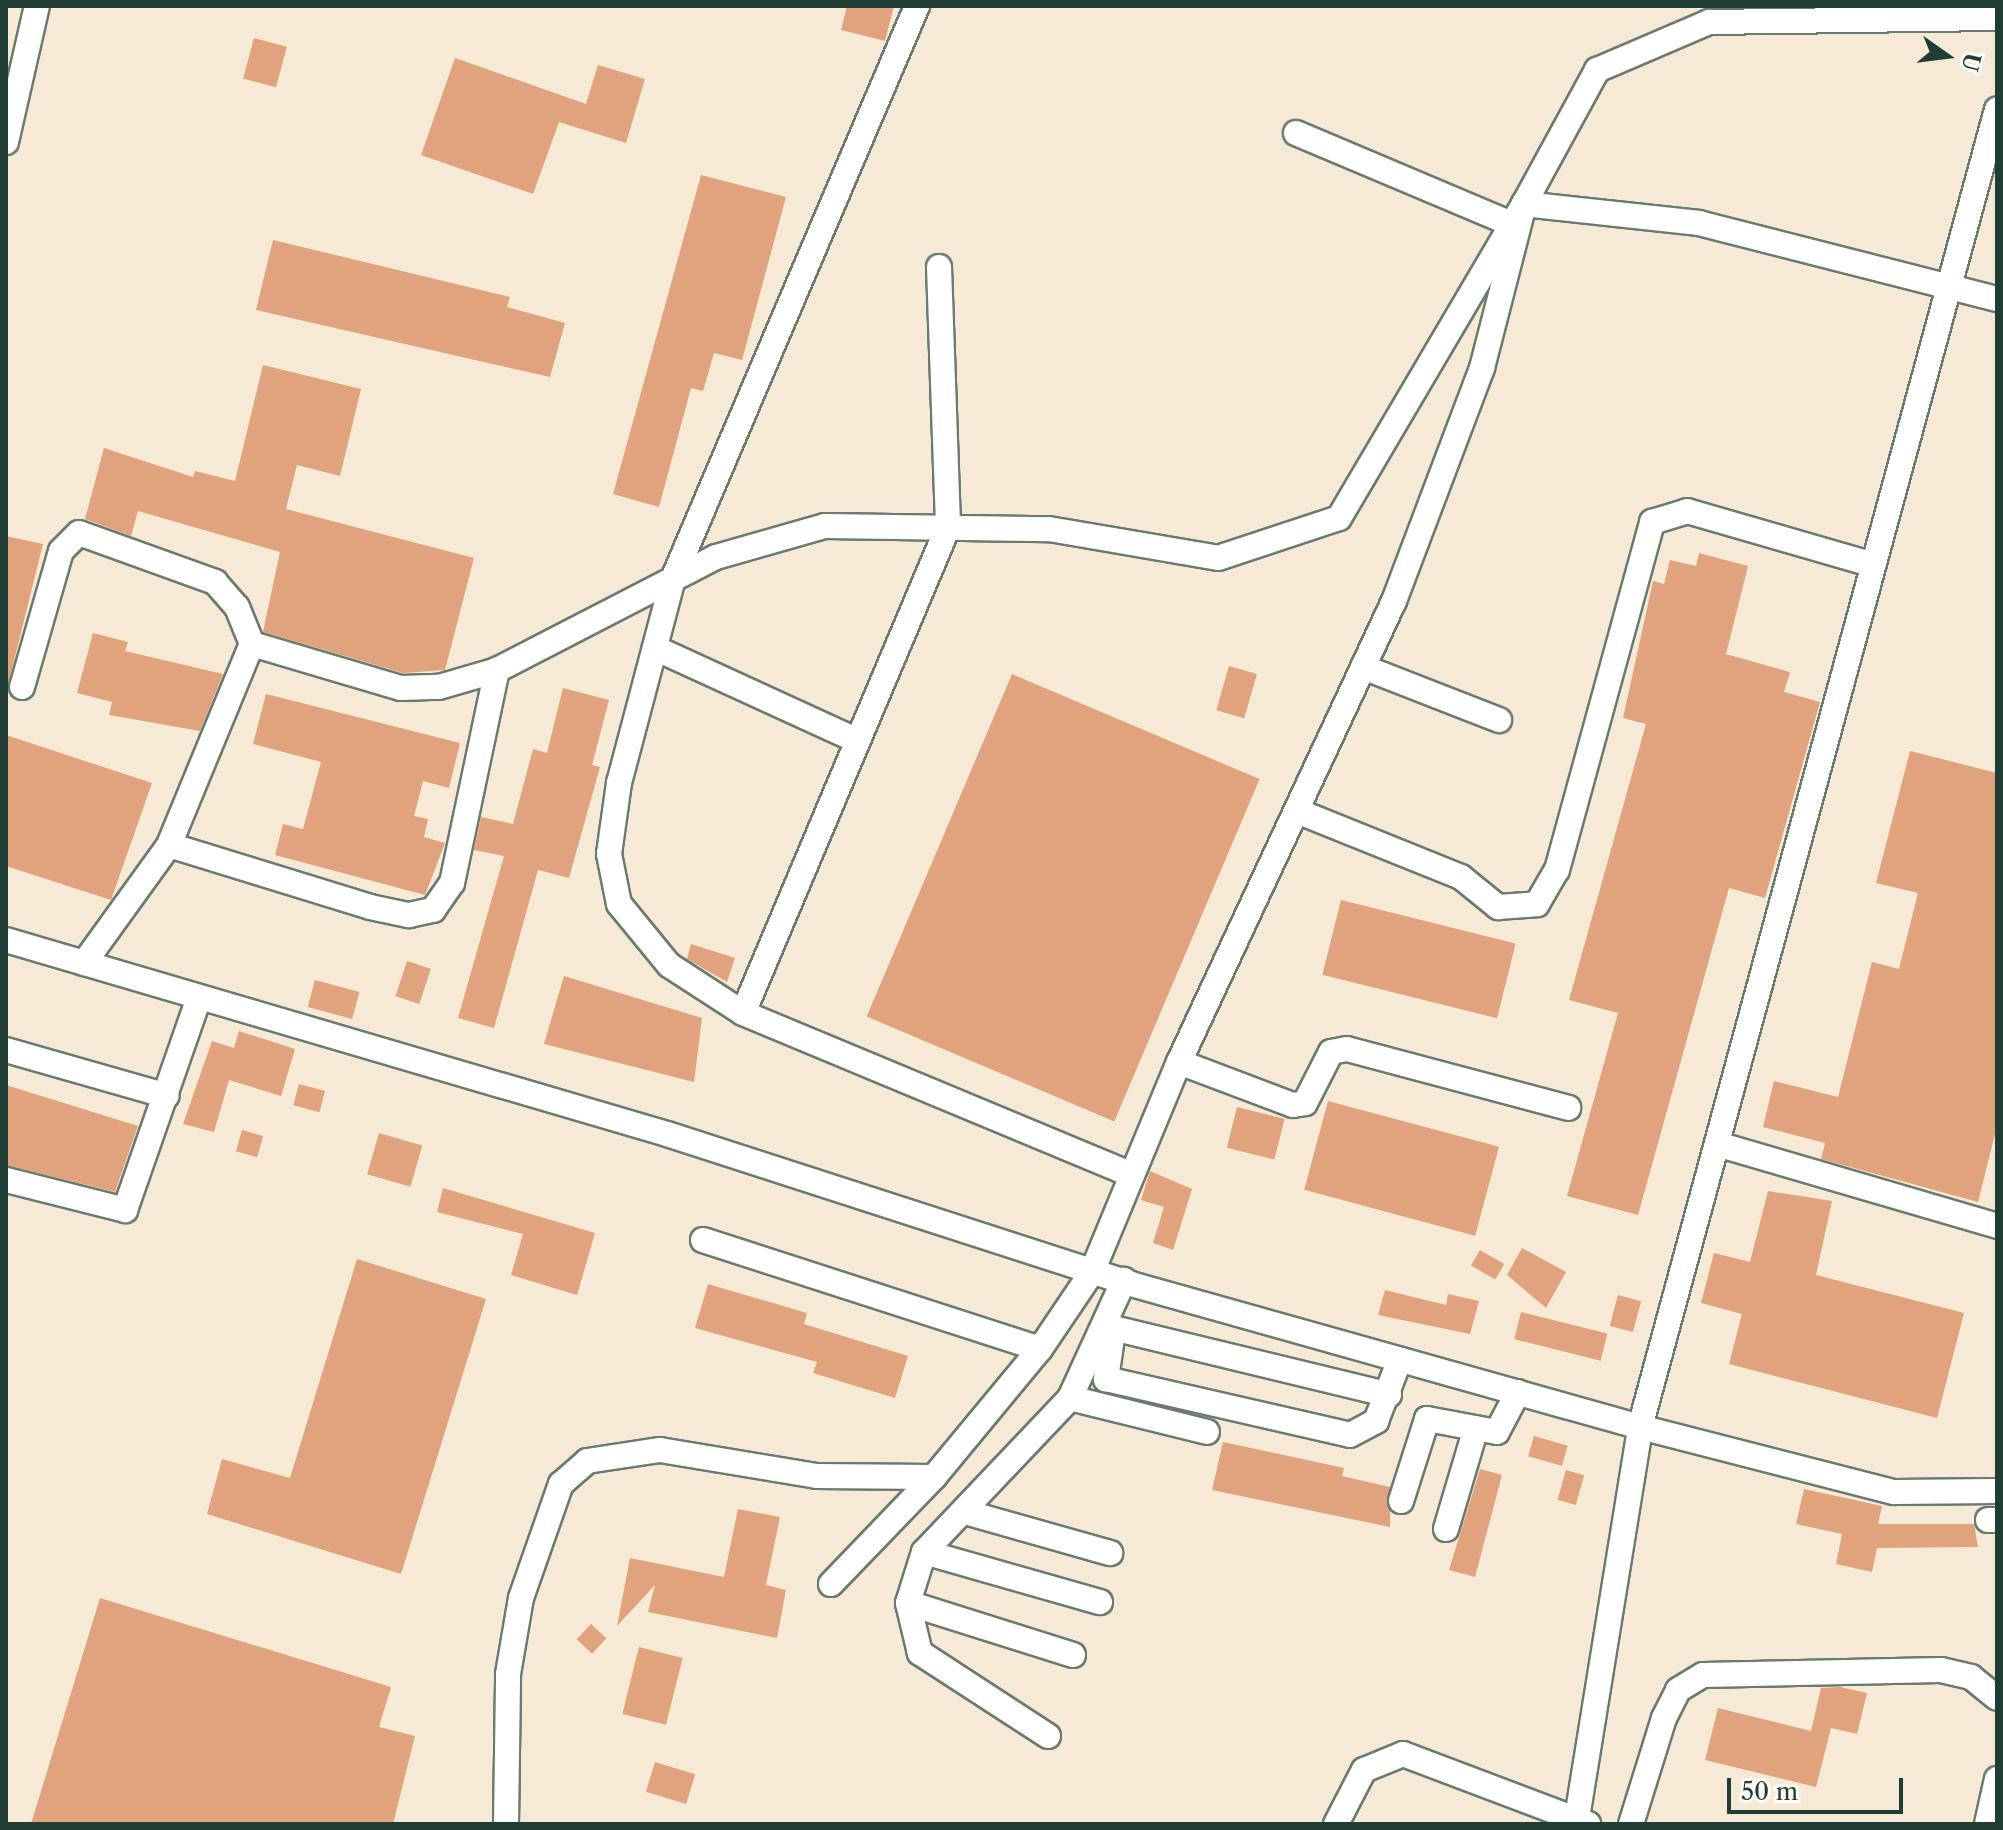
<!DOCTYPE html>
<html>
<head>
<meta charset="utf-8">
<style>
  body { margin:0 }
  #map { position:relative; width:2003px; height:1830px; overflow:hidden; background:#f6ead6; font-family:"Libre Caslon Text",serif }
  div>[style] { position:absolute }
  .building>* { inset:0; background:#e0a37d; transform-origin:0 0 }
  .roads { filter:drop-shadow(2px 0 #6a7a6d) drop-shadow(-2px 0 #6a7a6d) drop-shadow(0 2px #6a7a6d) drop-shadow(0 -2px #6a7a6d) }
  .minor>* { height:24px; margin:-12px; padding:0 12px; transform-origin:12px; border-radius:12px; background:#fff }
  span { translate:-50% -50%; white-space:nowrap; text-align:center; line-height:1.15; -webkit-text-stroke:8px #fdfcf7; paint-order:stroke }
  .frame { position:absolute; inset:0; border:8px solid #1f3d34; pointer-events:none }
  .north { position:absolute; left:1907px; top:16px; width:80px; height:80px; -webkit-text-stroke:6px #fdfcf7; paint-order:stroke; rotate:104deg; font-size:22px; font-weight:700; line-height:32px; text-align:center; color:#1f3d34 }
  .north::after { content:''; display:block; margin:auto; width:28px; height:36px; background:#1f3d34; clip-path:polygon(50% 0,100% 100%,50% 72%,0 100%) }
  .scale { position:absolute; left:1727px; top:1778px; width:176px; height:36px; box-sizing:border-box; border:4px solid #1f3d34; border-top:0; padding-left:10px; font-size:24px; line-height:28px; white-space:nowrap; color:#1f3d34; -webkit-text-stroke:6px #fdfcf7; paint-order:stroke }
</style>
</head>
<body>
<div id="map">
  <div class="building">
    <div style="clip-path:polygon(847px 6px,894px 6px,885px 41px,841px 30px)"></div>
    <div style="left:254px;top:38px;width:34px;height:42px;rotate:15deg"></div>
    <div style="clip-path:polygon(455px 58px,586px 104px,598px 65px,645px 79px,626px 143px,559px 122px,533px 194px,421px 155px)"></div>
    <div style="clip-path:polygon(701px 175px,786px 197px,742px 360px,714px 353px,703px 391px,691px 388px,659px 507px,613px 494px)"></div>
    <div style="clip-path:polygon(273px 240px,510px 297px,507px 307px,565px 323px,550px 377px,256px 310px)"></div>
    <div style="clip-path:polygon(263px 365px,361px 389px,340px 476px,297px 465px,286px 509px,474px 558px,445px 670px,403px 673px,263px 632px,280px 552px,138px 511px,131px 536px,85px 519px,104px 448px,193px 477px,195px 471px,235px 481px)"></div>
    <div style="clip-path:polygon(6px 536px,43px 544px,7px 689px,6px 689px)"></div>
    <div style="clip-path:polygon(1699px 553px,1748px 566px,1726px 654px,1790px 672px,1784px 692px,1820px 702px,1765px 898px,1729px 888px,1638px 1215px,1567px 1196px,1618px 1013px,1569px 1000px,1646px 724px,1623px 718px,1653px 581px,1664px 584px,1670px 560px,1696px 566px)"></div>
    <div style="clip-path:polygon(93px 633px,128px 642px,125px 651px,223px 674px,200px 731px,109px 715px,112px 702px,77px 693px)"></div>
    <div style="left:1229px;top:666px;width:29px;height:46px;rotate:16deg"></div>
    <div style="left:1012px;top:674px;width:269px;height:372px;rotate:23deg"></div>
    <div style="clip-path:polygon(563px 688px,609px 700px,592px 765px,600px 767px,569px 878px,538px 870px,494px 1028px,458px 1018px,504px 856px,474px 850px,481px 817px,513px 824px,533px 749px,547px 753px)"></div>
    <div style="clip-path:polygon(266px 694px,460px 743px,449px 788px,423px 781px,414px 816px,428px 819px,424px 837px,445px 843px,425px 895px,275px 855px,283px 824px,303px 829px,321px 762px,253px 744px)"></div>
    <div style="clip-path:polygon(6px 735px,152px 783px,111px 900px,6px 866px)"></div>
    <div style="clip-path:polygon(1910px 751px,1997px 773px,1997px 1126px,1978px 1202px,1821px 1159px,1825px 1143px,1763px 1127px,1774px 1081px,1838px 1097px,1872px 962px,1899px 969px,1918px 893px,1876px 883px)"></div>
    <div style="left:1341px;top:900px;width:180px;height:77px;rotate:14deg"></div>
    <div style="clip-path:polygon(691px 944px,735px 958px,727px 982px,687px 959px)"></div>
    <div style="left:407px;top:961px;width:25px;height:37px;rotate:18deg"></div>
    <div style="clip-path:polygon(564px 976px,702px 1018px,694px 1082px,544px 1044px)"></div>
    <div style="left:315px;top:980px;width:46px;height:28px;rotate:15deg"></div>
    <div style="clip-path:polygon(239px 1031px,295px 1049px,281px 1096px,229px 1080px,214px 1132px,183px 1124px,212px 1041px,234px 1048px)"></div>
    <div style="left:299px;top:1084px;width:27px;height:22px;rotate:15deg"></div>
    <div style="clip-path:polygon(6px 1085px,138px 1126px,115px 1192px,6px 1165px)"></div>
    <div style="left:1328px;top:1101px;width:177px;height:92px;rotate:15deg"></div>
    <div style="left:1237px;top:1107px;width:49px;height:42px;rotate:14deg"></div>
    <div style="left:242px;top:1130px;width:22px;height:22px;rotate:16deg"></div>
    <div style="left:379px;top:1133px;width:45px;height:43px;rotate:16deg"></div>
    <div style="clip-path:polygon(1150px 1171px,1192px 1189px,1173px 1250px,1153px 1243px,1164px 1207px,1141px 1200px)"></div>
    <div style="clip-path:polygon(443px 1188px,595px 1233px,577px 1295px,511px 1275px,523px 1234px,437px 1212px)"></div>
    <div style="clip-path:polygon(1768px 1191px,1832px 1201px,1816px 1275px,1964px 1313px,1937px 1418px,1729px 1364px,1742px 1314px,1701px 1303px,1714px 1253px,1750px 1262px)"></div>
    <div style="clip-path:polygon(1522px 1248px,1566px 1272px,1546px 1308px,1507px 1275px)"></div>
    <div style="left:1480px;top:1250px;width:28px;height:18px;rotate:30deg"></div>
    <div style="clip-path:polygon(357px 1259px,486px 1299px,401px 1574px,207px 1514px,222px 1459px,290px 1478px)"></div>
    <div style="clip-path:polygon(708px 1284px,807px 1313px,804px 1324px,908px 1356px,895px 1398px,813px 1373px,817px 1362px,695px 1328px)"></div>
    <div style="clip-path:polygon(1385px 1290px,1446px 1305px,1448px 1294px,1479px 1301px,1470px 1334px,1378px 1315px)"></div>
    <div style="left:1618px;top:1295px;width:24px;height:32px;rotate:15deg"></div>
    <div style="left:1521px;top:1312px;width:89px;height:28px;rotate:14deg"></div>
    <div style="left:1534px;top:1436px;width:35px;height:21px;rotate:16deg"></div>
    <div style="clip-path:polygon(1223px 1442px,1344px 1468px,1342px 1476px,1390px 1487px,1390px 1527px,1212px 1490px)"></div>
    <div style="clip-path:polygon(1480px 1469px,1502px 1475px,1475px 1577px,1449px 1570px)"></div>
    <div style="left:1566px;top:1470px;width:19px;height:31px;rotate:16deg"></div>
    <div style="clip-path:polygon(1804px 1489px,1882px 1506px,1878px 1524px,1974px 1524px,1978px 1547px,1877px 1548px,1872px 1572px,1836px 1564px,1842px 1534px,1796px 1524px)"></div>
    <div style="clip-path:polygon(738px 1509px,780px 1517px,766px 1585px,786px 1590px,777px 1638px,648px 1612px,655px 1585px,617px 1626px,630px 1558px,724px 1577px)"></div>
    <div style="clip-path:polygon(100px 1598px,391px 1687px,379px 1727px,415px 1736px,393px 1824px,31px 1824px)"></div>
    <div style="left:591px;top:1624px;width:21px;height:21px;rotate:43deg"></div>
    <div style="left:639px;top:1647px;width:45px;height:69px;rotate:14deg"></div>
    <div style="clip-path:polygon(1840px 1687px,1867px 1693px,1857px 1734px,1831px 1728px,1816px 1787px,1705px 1760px,1718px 1708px,1811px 1731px,1821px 1688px)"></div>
    <div style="left:655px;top:1762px;width:42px;height:31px;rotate:17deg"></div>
  </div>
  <div class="roads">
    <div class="minor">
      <div style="left:1296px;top:133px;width:231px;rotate:22.9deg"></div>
      <div style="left:6px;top:142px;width:139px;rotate:-77.2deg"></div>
      <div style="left:939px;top:267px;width:260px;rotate:88deg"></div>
      <div style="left:948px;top:527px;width:527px;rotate:112.87deg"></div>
      <div style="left:743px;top:1013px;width:421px;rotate:22.6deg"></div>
      <div style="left:655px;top:648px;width:223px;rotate:24.6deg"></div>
      <div style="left:1363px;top:667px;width:146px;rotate:21.3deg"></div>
      <div style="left:22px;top:687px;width:141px;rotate:-74deg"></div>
      <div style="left:61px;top:551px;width:25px;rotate:-45deg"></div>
      <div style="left:79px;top:533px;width:145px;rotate:19.8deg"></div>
      <div style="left:215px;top:582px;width:33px;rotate:49deg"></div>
      <div style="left:237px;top:607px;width:40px;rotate:68deg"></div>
      <div style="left:252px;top:644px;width:155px;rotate:16.5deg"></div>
      <div style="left:401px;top:688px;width:38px;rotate:-2deg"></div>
      <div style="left:439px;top:687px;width:60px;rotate:-16.3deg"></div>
      <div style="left:497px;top:670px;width:246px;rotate:-27.3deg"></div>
      <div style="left:716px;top:557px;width:113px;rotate:-15.9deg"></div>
      <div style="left:825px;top:526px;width:224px;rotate:0.8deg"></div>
      <div style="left:1049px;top:529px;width:171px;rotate:9.7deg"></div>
      <div style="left:1218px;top:558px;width:127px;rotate:-18.3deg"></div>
      <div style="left:1339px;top:518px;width:364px;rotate:-59.5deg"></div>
      <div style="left:1524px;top:204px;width:176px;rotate:6.2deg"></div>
      <div style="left:1699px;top:223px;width:308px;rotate:14.3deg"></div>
      <div style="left:1297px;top:811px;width:177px;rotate:21.9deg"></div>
      <div style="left:1461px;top:877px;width:48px;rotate:39deg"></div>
      <div style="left:1498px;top:907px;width:39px;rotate:-4deg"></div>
      <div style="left:1537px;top:904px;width:39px;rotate:-60deg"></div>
      <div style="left:1557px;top:870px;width:361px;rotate:-74.7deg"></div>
      <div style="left:1652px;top:522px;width:37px;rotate:-17deg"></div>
      <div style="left:1687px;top:511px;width:191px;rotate:16.1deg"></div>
      <div style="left:169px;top:845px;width:210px;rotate:17.1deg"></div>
      <div style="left:370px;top:907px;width:40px;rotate:12deg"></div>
      <div style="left:409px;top:915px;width:25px;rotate:-12deg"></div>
      <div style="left:433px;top:910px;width:33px;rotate:-55deg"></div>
      <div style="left:452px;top:883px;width:218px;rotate:-78.1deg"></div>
      <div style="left:6px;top:940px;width:689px;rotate:16.36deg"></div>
      <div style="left:667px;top:1134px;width:488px;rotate:17.9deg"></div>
      <div style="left:1131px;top:1284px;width:529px;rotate:15.69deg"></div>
      <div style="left:1640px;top:1427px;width:262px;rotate:14.4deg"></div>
      <div style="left:1894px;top:1492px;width:103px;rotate:-0.6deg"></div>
      <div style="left:84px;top:963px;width:145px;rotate:-54.2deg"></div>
      <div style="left:169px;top:845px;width:217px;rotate:-67.6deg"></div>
      <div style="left:743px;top:1013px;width:88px;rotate:-147deg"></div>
      <div style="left:669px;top:965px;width:79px;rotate:-129.3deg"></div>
      <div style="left:619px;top:904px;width:51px;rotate:-101.3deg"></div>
      <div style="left:609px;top:854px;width:72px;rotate:-82deg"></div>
      <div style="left:619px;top:783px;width:211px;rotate:-75.2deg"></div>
      <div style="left:673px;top:579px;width:623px;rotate:-66.93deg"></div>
      <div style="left:6px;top:1050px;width:167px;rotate:15.9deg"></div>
      <div style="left:1179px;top:1062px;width:122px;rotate:20.7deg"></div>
      <div style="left:1293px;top:1105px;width:12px;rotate:-9deg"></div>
      <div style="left:1305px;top:1103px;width:57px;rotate:-63deg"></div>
      <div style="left:1331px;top:1052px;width:16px;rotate:-11deg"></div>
      <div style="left:1347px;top:1049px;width:229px;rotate:14.9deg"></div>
      <div style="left:1717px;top:1144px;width:292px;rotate:16.3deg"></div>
      <div style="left:6px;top:1180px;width:123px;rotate:14.1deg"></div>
      <div style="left:125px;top:1210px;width:225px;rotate:-70.8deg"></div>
      <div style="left:703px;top:1240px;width:354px;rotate:17.9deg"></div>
      <div style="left:1113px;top:1328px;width:284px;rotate:13.6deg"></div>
      <div style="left:1113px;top:1331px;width:49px;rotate:98.3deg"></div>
      <div style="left:1106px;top:1379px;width:250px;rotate:12.9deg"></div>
      <div style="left:1350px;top:1435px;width:30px;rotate:-28deg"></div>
      <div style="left:1376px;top:1421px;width:66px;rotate:-68.8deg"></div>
      <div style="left:1070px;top:1398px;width:141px;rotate:13.9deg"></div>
      <div style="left:1401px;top:1501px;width:86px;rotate:-72.4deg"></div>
      <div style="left:1427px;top:1419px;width:71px;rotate:10.5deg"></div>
      <div style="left:1497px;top:1432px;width:45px;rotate:-62.3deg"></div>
      <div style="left:965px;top:1512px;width:151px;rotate:15.8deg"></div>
      <div style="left:1988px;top:1520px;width:9px"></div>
      <div style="left:1446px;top:1529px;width:105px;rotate:-73.5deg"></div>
      <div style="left:924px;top:1552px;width:183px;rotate:15.9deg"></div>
      <div style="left:831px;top:1584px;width:149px;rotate:-46.1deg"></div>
      <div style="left:934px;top:1477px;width:166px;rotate:-50.4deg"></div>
      <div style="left:1040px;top:1349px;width:93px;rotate:-56deg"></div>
      <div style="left:1092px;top:1272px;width:227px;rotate:-67.5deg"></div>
      <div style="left:1179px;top:1062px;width:509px;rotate:-65deg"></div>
      <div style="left:1394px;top:601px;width:249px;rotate:-69.3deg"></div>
      <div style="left:1482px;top:368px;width:169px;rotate:-75.6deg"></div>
      <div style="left:1524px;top:204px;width:153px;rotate:-61.4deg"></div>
      <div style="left:1597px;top:70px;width:122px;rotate:-23.2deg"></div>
      <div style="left:1709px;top:22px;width:288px;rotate:-0.8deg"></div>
      <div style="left:908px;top:1603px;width:173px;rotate:17.5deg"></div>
      <div style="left:1048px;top:1736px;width:153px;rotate:-147deg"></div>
      <div style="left:920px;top:1653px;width:51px;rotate:-103.5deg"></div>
      <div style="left:908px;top:1603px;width:53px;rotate:-72.6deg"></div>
      <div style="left:924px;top:1552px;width:212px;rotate:-46.5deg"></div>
      <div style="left:1070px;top:1398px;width:130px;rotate:-65.4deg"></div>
      <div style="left:506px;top:1824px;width:150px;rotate:-89.2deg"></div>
      <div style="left:508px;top:1674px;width:77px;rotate:-80.3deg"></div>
      <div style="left:521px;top:1598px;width:121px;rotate:-70.7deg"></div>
      <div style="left:561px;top:1484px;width:35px;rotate:-41deg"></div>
      <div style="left:587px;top:1461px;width:74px;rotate:-8.6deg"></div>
      <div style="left:660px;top:1450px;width:159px;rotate:9.4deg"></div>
      <div style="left:817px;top:1476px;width:117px;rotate:0.5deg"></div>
      <div style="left:1336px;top:1824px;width:61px;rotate:-62.6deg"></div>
      <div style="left:1364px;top:1770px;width:42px;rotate:-22.3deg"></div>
      <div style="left:1403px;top:1754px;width:198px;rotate:20.7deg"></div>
      <div style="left:1576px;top:1824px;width:402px;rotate:-80.8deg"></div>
      <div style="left:1640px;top:1427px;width:1365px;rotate:-74.84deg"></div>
      <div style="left:1631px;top:1824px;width:111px;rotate:-72.7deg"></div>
      <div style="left:1664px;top:1718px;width:31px;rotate:-63deg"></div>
      <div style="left:1678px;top:1690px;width:29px;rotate:-31deg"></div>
      <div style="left:1703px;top:1675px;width:238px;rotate:-1.2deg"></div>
      <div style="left:1941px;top:1670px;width:31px;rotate:13deg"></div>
      <div style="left:1971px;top:1677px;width:33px;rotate:39deg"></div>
      <div style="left:1987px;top:1824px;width:46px;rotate:-77.5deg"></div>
    </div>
  </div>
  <div class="frame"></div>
  <div class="north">U</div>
  <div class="scale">50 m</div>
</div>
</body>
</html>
